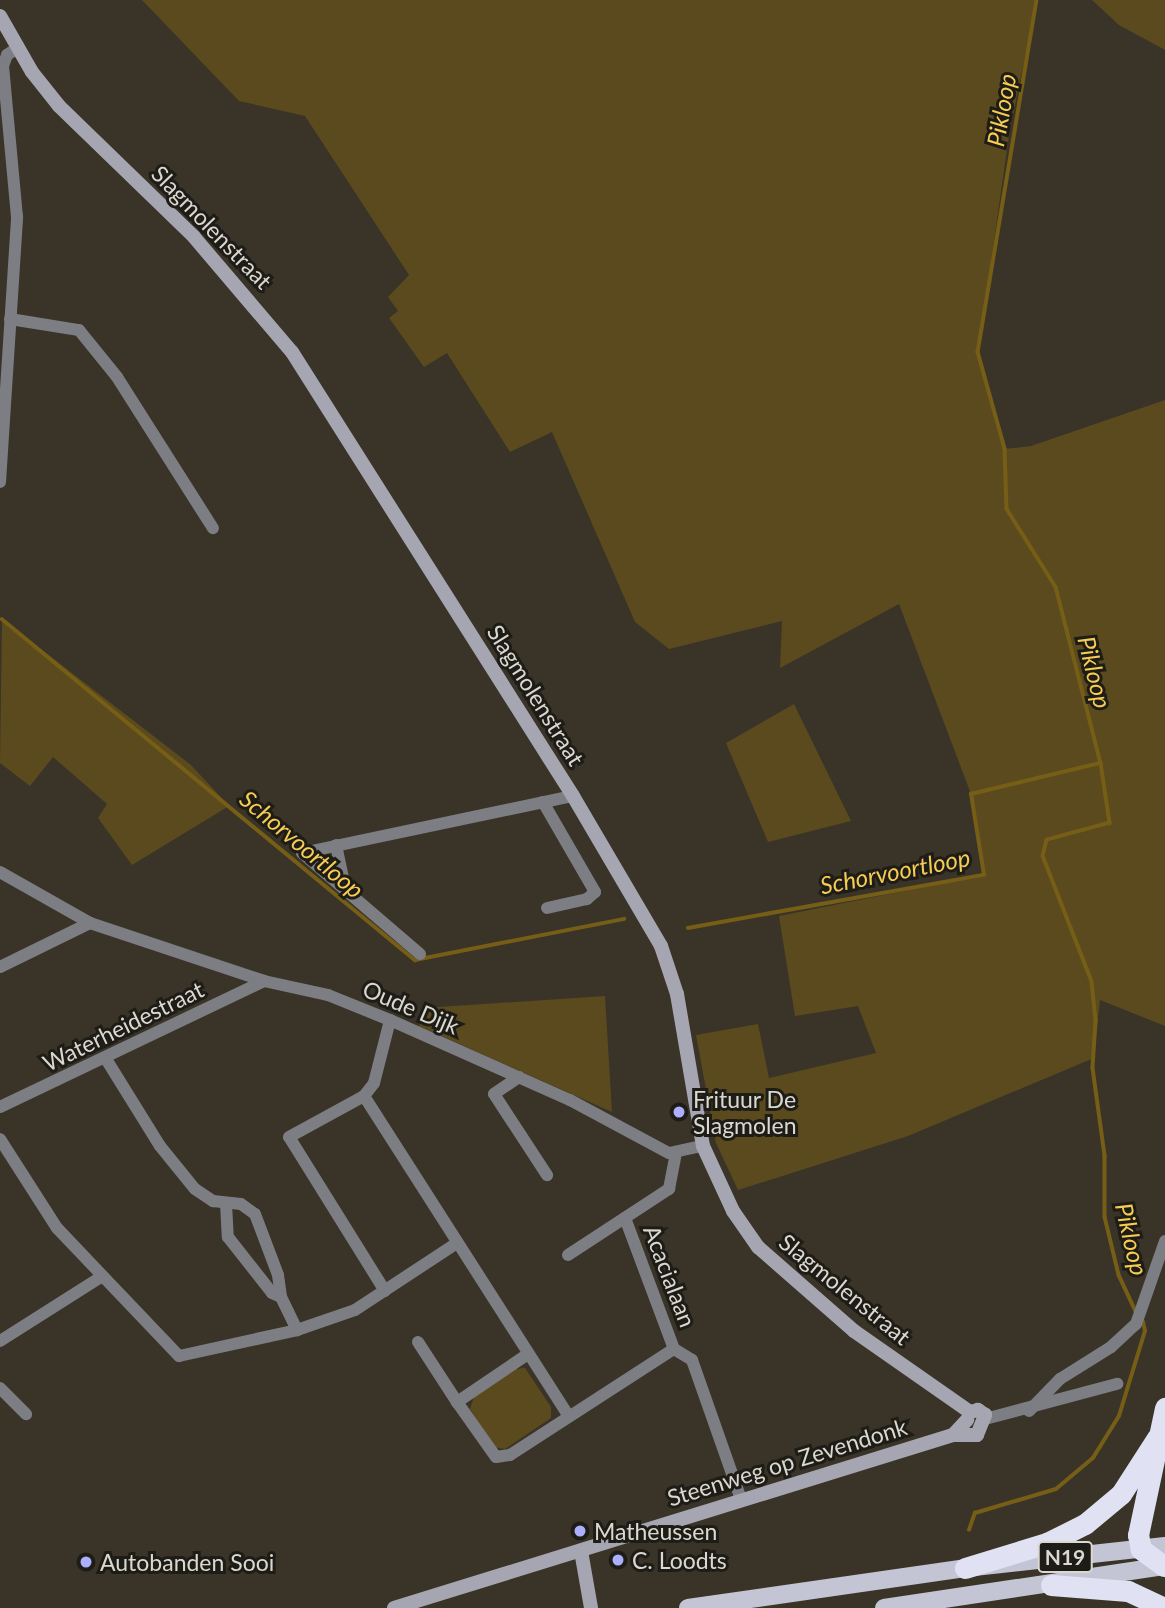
<!DOCTYPE html>
<html>
<head>
<meta charset="utf-8">
<style>
  body { margin:0 }
  #map { position:relative; width:1165px; height:1608px; overflow:hidden; background:#393427; font-family:Lato,sans-serif }
  div>[style] { position:absolute }
  .green>* { inset:0; background:#5a4a1e }
  .stream>* { height:3.5px; margin:-1.75px; padding:0 1.75px; transform-origin:1.75px; border-radius:1.75px; background:#765e16 }
  .street>* { height:12px; margin:-6px; padding:0 6px; transform-origin:6px; border-radius:6px; background:#7d7d84 }
  .secondary>* { height:14px; margin:-7px; padding:0 7px; transform-origin:7px; border-radius:7px; background:#a5a6b1 }
  .primary>* { height:18px; margin:-9px; padding:0 9px; transform-origin:9px; border-radius:9px; background:#c4c5d4 }
  .highway>* { height:21px; margin:-10.5px; padding:0 10.5px; transform-origin:10.5px; border-radius:10.5px; background:#e0e2f3 }
  .dots>* { width:19px; height:19px; translate:-50% -50%; box-sizing:border-box; border:4px solid #1e1c16; border-radius:50% }
  span { translate:-50% -50%; white-space:nowrap; text-align:center; line-height:1.15; -webkit-text-stroke:6px #1e1c16; paint-order:stroke }
  .shield-label span { padding:2px 5px; background:#1e1c16; border:2px solid; border-radius:5px; -webkit-text-stroke-width:0 }
  .shield-label { font-size:21px; color:#dbd8d0; font-weight:700 }
  .street-label { font-size:23px; color:#dbd8d0 }
  .poi-label { font-size:23px; color:#dbd8d0 }
  .left { translate:0 -50%; text-align:left }
  .water-label { font-size:24px; color:#f7cc53; font-style:italic }
</style>
</head>
<body>
<div id="map">
  <div class="green">
    <div style="clip-path:polygon(142px 0,1037px 0,1010px 129px,978px 352px,1005px 449px,1031px 446px,1165px 400px,1165px 1026px,1100px 1000px,1094px 1058px,908px 1136px,738px 1190px,716px 1143px,696px 1035px,758px 1024px,769px 1078px,876px 1053px,858px 1006px,795px 1016px,779px 916px,984px 875px,971px 794px,899px 604px,780px 668px,782px 621px,669px 649px,635px 622px,552px 432px,510px 452px,447px 353px,424px 367px,389px 318px,398px 311px,388px 297px,409px 275px,305px 116px,239px 101px)"></div>
    <div style="clip-path:polygon(1092px 0,1165px 0,1165px 50px,1119px 25px)"></div>
    <div style="clip-path:polygon(2px 619px,191px 765px,229px 806px,132px 865px,98px 818px,107px 804px,53px 757px,30px 786px,0 763px)"></div>
    <div style="clip-path:polygon(794px 704px,851px 821px,768px 842px,726px 743px)"></div>
    <div style="clip-path:polygon(605px 996px,612px 1112px,419px 1026px,423px 1008px)"></div>
    <div style="clip-path:polygon(525px 1368px,551px 1407px,551px 1418px,505px 1449px,493px 1447px,470px 1409px,474px 1397px,515px 1369px)"></div>
  </div>
  <div class="stream">
    <div style="left:1037px;top:0;width:357px;rotate:99.5deg"></div>
    <div style="left:978px;top:352px;width:101px;rotate:74.4deg"></div>
    <div style="left:1005px;top:449px;width:60px;rotate:88.1deg"></div>
    <div style="left:1007px;top:509px;width:92px;rotate:57.9deg"></div>
    <div style="left:1056px;top:587px;width:182px;rotate:75.7deg"></div>
    <div style="left:1101px;top:763px;width:61px;rotate:81.5deg"></div>
    <div style="left:1110px;top:823px;width:65px;rotate:164.9deg"></div>
    <div style="left:1047px;top:840px;width:16px;rotate:104deg"></div>
    <div style="left:1043px;top:856px;width:135px;rotate:68.7deg"></div>
    <div style="left:1092px;top:982px;width:39px;rotate:84deg"></div>
    <div style="left:1096px;top:1021px;width:47px;rotate:93.7deg"></div>
    <div style="left:1093px;top:1068px;width:89px;rotate:82.2deg"></div>
    <div style="left:1105px;top:1156px;width:61px;rotate:90deg"></div>
    <div style="left:1105px;top:1217px;width:60px;rotate:76.4deg"></div>
    <div style="left:1119px;top:1275px;width:40px;rotate:65deg"></div>
    <div style="left:2px;top:619px;width:536px;rotate:39.55deg"></div>
    <div style="left:415px;top:960px;width:213px;rotate:-11.1deg"></div>
    <div style="left:688px;top:928px;width:301px;rotate:-10.2deg"></div>
    <div style="left:984px;top:875px;width:82px;rotate:-99.1deg"></div>
    <div style="left:971px;top:794px;width:133px;rotate:-13.5deg"></div>
    <div style="left:969px;top:1530px;width:18px;rotate:-71deg"></div>
    <div style="left:975px;top:1513px;width:84px;rotate:-16.5deg"></div>
    <div style="left:1056px;top:1489px;width:48px;rotate:-40deg"></div>
    <div style="left:1093px;top:1458px;width:49px;rotate:-58.2deg"></div>
    <div style="left:1119px;top:1416px;width:89px;rotate:-73deg"></div>
    <div style="left:1145px;top:1331px;width:9px;rotate:-103deg"></div>
  </div>
  <div class="street">
    <div style="left:10px;top:319px;width:70px;rotate:9.1deg"></div>
    <div style="left:79px;top:330px;width:60px;rotate:51deg"></div>
    <div style="left:117px;top:377px;width:179px;rotate:57.6deg"></div>
    <div style="left:0;top:482px;width:266px;rotate:-86.3deg"></div>
    <div style="left:17px;top:217px;width:152px;rotate:-95.3deg"></div>
    <div style="left:3px;top:66px;width:12px;rotate:-70deg"></div>
    <div style="left:7px;top:55px;width:12px;rotate:-35deg"></div>
    <div style="left:543px;top:802px;width:104px;rotate:60deg"></div>
    <div style="left:595px;top:892px;width:11px;rotate:139deg"></div>
    <div style="left:587px;top:899px;width:41px;rotate:167.3deg"></div>
    <div style="left:336px;top:845px;width:34px;rotate:78deg"></div>
    <div style="left:0;top:872px;width:103px;rotate:29.5deg"></div>
    <div style="left:90px;top:923px;width:183px;rotate:18.4deg"></div>
    <div style="left:264px;top:981px;width:66px;rotate:12.3deg"></div>
    <div style="left:328px;top:995px;width:67px;rotate:22deg"></div>
    <div style="left:390px;top:1020px;width:197px;rotate:24deg"></div>
    <div style="left:570px;top:1100px;width:112px;rotate:28.2deg"></div>
    <div style="left:669px;top:1153px;width:35px;rotate:-12deg"></div>
    <div style="left:420px;top:954px;width:155px;rotate:-139.4deg"></div>
    <div style="left:302px;top:853px;width:277px;rotate:-11.9deg"></div>
    <div style="left:0;top:967px;width:100px;rotate:-26.1deg"></div>
    <div style="left:106px;top:1059px;width:102px;rotate:58.2deg"></div>
    <div style="left:160px;top:1146px;width:55px;rotate:50.9deg"></div>
    <div style="left:195px;top:1189px;width:22px;rotate:34deg"></div>
    <div style="left:213px;top:1201px;width:28px;rotate:6deg"></div>
    <div style="left:241px;top:1204px;width:17px;rotate:36deg"></div>
    <div style="left:255px;top:1214px;width:65px;rotate:69.3deg"></div>
    <div style="left:278px;top:1275px;width:22px;rotate:82deg"></div>
    <div style="left:281px;top:1297px;width:37px;rotate:64deg"></div>
    <div style="left:519px;top:1077px;width:30px;rotate:146deg"></div>
    <div style="left:494px;top:1094px;width:97px;rotate:56.8deg"></div>
    <div style="left:364px;top:1096px;width:380px;rotate:57.4deg"></div>
    <div style="left:0;top:1107px;width:293px;rotate:-25.5deg"></div>
    <div style="left:0;top:1139px;width:106px;rotate:57.4deg"></div>
    <div style="left:57px;top:1228px;width:177px;rotate:46.4deg"></div>
    <div style="left:179px;top:1356px;width:121px;rotate:-12.4deg"></div>
    <div style="left:297px;top:1330px;width:61px;rotate:-19deg"></div>
    <div style="left:355px;top:1310px;width:122px;rotate:-33.3deg"></div>
    <div style="left:226px;top:1203px;width:34px;rotate:87deg"></div>
    <div style="left:228px;top:1237px;width:71px;rotate:51.8deg"></div>
    <div style="left:272px;top:1293px;width:10px;rotate:24deg"></div>
    <div style="left:568px;top:1255px;width:121px;rotate:-33.2deg"></div>
    <div style="left:669px;top:1189px;width:36px;rotate:-79deg"></div>
    <div style="left:385px;top:1291px;width:181px;rotate:-121.9deg"></div>
    <div style="left:289px;top:1137px;width:85px;rotate:-28.7deg"></div>
    <div style="left:364px;top:1096px;width:16px;rotate:-52deg"></div>
    <div style="left:374px;top:1083px;width:65px;rotate:-75.7deg"></div>
    <div style="left:0;top:1341px;width:120px;rotate:-32.4deg"></div>
    <div style="left:418px;top:1342px;width:72px;rotate:57deg"></div>
    <div style="left:674px;top:1349px;width:21px;rotate:31deg"></div>
    <div style="left:692px;top:1360px;width:147px;rotate:70.6deg"></div>
    <div style="left:528px;top:1354px;width:86px;rotate:145.9deg"></div>
    <div style="left:457px;top:1402px;width:67px;rotate:54.7deg"></div>
    <div style="left:496px;top:1457px;width:14px;rotate:-8deg"></div>
    <div style="left:510px;top:1455px;width:195px;rotate:-32.9deg"></div>
    <div style="left:674px;top:1349px;width:140px;rotate:-110.5deg"></div>
    <div style="left:0;top:1388px;width:37px;rotate:45deg"></div>
    <div style="left:1029px;top:1411px;width:45px;rotate:-45.9deg"></div>
    <div style="left:1060px;top:1379px;width:60px;rotate:-32.1deg"></div>
    <div style="left:1111px;top:1347px;width:34px;rotate:-43deg"></div>
    <div style="left:1136px;top:1324px;width:88px;rotate:-70.7deg"></div>
    <div style="left:985px;top:1419px;width:137px;rotate:-14.9deg"></div>
  </div>
  <div class="secondary">
    <div style="left:0;top:16px;width:64px;rotate:60.3deg"></div>
    <div style="left:32px;top:72px;width:43px;rotate:51.5deg"></div>
    <div style="left:59px;top:106px;width:188px;rotate:44.1deg"></div>
    <div style="left:194px;top:237px;width:151px;rotate:49.6deg"></div>
    <div style="left:292px;top:352px;width:525px;rotate:57.67deg"></div>
    <div style="left:573px;top:796px;width:174px;rotate:59.6deg"></div>
    <div style="left:661px;top:946px;width:51px;rotate:71.6deg"></div>
    <div style="left:677px;top:994px;width:154px;rotate:80.3deg"></div>
    <div style="left:703px;top:1146px;width:72px;rotate:65.2deg"></div>
    <div style="left:733px;top:1211px;width:44px;rotate:55.2deg"></div>
    <div style="left:758px;top:1247px;width:128px;rotate:41.2deg"></div>
    <div style="left:854px;top:1331px;width:141px;rotate:34.9deg"></div>
    <div style="left:953px;top:1435px;width:24px"></div>
    <div style="left:977px;top:1435px;width:22px;rotate:-68deg"></div>
    <div style="left:985px;top:1415px;width:9px;rotate:-144deg"></div>
    <div style="left:978px;top:1410px;width:8px;rotate:166deg"></div>
    <div style="left:581px;top:1551px;width:58px;rotate:80deg"></div>
    <div style="left:394px;top:1608px;width:585px;rotate:-17.2deg"></div>
    <div style="left:953px;top:1435px;width:21px;rotate:-47deg"></div>
  </div>
  <div class="primary">
    <div style="left:688px;top:1608px;width:280px;rotate:-8.2deg"></div>
    <div style="left:965px;top:1568px;width:201px;rotate:-6.3deg"></div>
    <div style="left:884px;top:1608px;width:284px;rotate:-8.5deg"></div>
  </div>
  <div class="highway">
    <div style="left:1164px;top:1566px;width:29px;rotate:-144deg"></div>
    <div style="left:1141px;top:1549px;width:14px;rotate:-102deg"></div>
    <div style="left:1138px;top:1535px;width:130px;rotate:-78deg"></div>
    <div style="left:965px;top:1568px;width:86px;rotate:-17deg"></div>
    <div style="left:1047px;top:1543px;width:42px;rotate:-26.6deg"></div>
    <div style="left:1085px;top:1524px;width:47px;rotate:-39.8deg"></div>
    <div style="left:1121px;top:1494px;width:67px;rotate:-57.3deg"></div>
    <div style="left:1051px;top:1585px;width:77px;rotate:4.5deg"></div>
    <div style="left:1128px;top:1591px;width:40px;rotate:25deg"></div>
  </div>
  <div class="dots">
    <div style="left:679px;top:1112px;background:#acaffb"></div>
    <div style="left:580px;top:1531px;background:#acaffb"></div>
    <div style="left:618px;top:1560px;background:#acaffb"></div>
    <div style="left:86px;top:1562px;background:#acaffb"></div>
  </div>
  <div class="shield-label">
    <span style="left:1065px;top:1557px">N19</span>
  </div>
  <div class="street-label">
    <span style="left:212px;top:227px;rotate:46deg">Slagmolenstraat</span>
    <span style="left:536px;top:695px;rotate:58deg">Slagmolenstraat</span>
    <span style="left:411px;top:1007px;rotate:23deg">Oude Dijk</span>
    <span style="left:123px;top:1026px;rotate:-26deg">Waterheidestraat</span>
    <span style="left:670px;top:1276px;rotate:69deg">Acacialaan</span>
    <span style="left:845px;top:1289px;rotate:39deg">Slagmolenstraat</span>
    <span style="left:787px;top:1462px;rotate:-17deg">Steenweg op Zevendonk</span>
  </div>
  <div class="poi-label">
    <span class="left" style="left:693px;top:1112px">Frituur De<br>Slagmolen</span>
    <span class="left" style="left:594px;top:1531px">Matheussen</span>
    <span class="left" style="left:632px;top:1560px">C. Loodts</span>
    <span class="left" style="left:100px;top:1562px">Autobanden Sooi</span>
  </div>
  <div class="water-label">
    <span style="left:1001px;top:110px;rotate:-80deg">Pikloop</span>
    <span style="left:1095px;top:672px;rotate:76deg">Pikloop</span>
    <span style="left:302px;top:844px;rotate:40deg">Schorvoortloop</span>
    <span style="left:895px;top:871px;rotate:-11deg">Schorvoortloop</span>
    <span style="left:1132px;top:1239px;rotate:77deg">Pikloop</span>
  </div>
</div>
</body>
</html>
